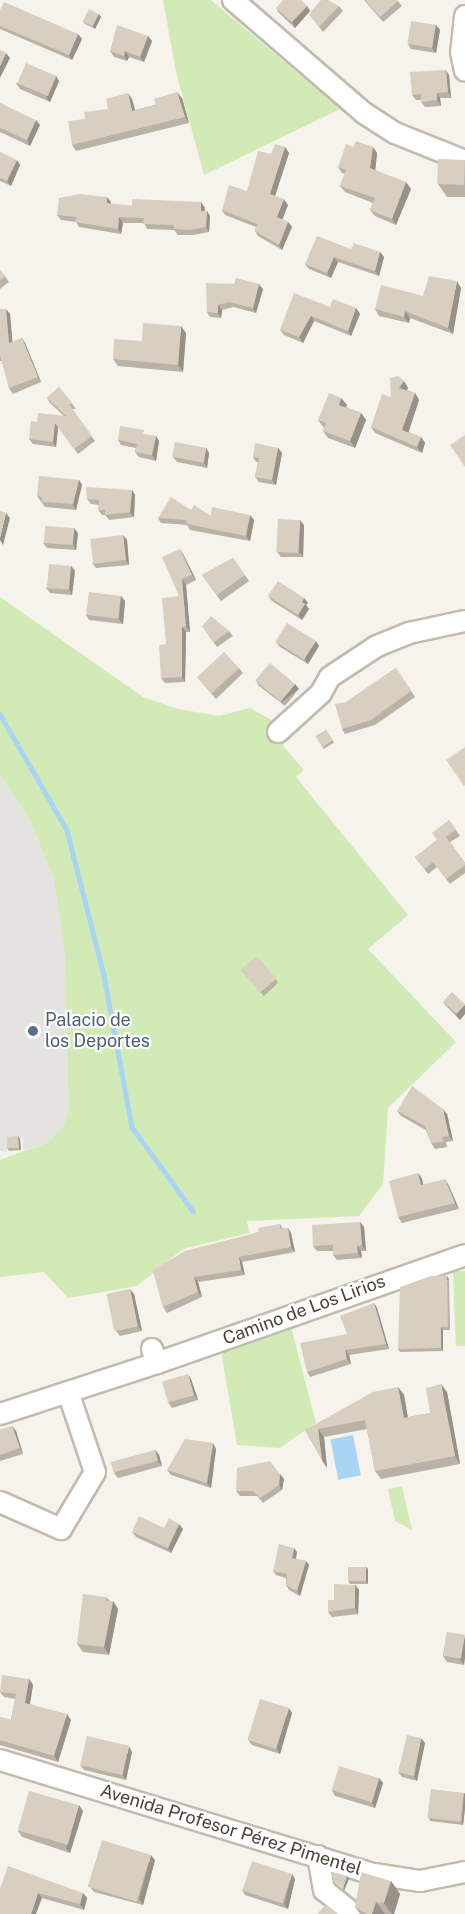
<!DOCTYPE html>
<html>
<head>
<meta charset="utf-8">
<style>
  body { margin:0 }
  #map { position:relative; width:465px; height:1914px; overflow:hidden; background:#f6f3ec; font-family:"Public Sans",sans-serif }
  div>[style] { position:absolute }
  .green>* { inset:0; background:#d2eab5 }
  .parking>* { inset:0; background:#e5e3e0 }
  .water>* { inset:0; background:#a9d4f2; transform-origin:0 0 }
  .stream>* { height:4.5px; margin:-2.25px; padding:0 2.25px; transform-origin:2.25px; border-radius:2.25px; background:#a9d4f2 }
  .roads { filter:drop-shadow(2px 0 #c2bbae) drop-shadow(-2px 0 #c2bbae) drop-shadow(0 2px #c2bbae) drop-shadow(0 -2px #c2bbae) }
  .minor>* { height:20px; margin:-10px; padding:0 10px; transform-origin:10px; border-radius:10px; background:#fff }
  .wall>* { inset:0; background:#bab2a6; transform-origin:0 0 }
  .shaded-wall>* { inset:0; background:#979187; transform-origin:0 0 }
  .building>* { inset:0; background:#d8cfc1; transform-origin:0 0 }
  .dots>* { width:16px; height:16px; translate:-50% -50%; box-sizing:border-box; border:3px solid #fff; border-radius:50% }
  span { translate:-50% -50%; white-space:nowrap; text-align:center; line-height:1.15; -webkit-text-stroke:4.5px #fff; paint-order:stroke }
  .service-label { font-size:18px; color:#4e5e75 }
  .left { translate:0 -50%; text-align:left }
  .street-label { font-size:18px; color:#4b4439 }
</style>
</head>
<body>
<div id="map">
  <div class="green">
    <div style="clip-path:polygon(163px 0,211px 0,340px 109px,204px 175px,176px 72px)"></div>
    <div style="clip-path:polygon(0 597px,143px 697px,178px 709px,219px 716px,250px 708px,279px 724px,284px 747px,304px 770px,296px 777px,408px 915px,368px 949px,456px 1042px,388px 1108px,383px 1184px,359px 1216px,247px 1221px,249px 1233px,183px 1249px,137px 1286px,68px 1298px,44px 1272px,0 1277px,0 1160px,49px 1142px,31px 822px,0 774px)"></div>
    <div style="clip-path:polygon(453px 1271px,465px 1271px,465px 1346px,456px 1346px)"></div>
    <div style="clip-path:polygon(291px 1327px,316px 1423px,280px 1448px,237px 1445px,221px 1351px)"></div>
    <div style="clip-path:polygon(402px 1486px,412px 1530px,395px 1521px,388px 1489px)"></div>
  </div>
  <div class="parking">
    <div style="clip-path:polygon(0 774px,31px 822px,54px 878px,65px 952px,69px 1111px,64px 1126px,49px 1142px,23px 1151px,23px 1138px,7px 1138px,7px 1152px,0 1151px)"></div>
  </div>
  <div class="water">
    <div style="left:353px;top:1435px;width:41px;height:23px;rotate:79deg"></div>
  </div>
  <div class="stream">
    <div style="left:0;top:714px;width:134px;rotate:60deg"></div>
    <div style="left:67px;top:830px;width:150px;rotate:75.7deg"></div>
    <div style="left:104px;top:975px;width:155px;rotate:79.6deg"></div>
    <div style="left:132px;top:1127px;width:104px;rotate:54deg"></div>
  </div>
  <div class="roads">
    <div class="minor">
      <div style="left:233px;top:0;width:173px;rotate:40.8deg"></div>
      <div style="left:364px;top:113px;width:37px;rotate:33deg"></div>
      <div style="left:395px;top:133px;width:75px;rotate:21.8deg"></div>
      <div style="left:465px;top:16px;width:36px;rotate:96deg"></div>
      <div style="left:461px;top:52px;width:19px;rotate:78deg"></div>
      <div style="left:278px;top:732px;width:58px;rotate:-42.2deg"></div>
      <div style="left:321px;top:693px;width:18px;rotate:-61deg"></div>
      <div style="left:330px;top:677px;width:56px;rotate:-33.4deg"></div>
      <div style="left:377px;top:646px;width:35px;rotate:-22deg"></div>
      <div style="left:409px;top:633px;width:57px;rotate:-12.1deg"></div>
      <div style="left:152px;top:1349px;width:15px;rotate:70deg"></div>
      <div style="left:157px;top:1363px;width:326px;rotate:-19.3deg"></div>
      <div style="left:0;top:1414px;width:165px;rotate:-18deg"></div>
      <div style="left:0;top:1502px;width:67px;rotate:23.9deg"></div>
      <div style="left:61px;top:1529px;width:66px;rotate:-59.2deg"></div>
      <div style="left:95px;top:1472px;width:84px;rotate:-108.6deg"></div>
      <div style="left:0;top:1760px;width:391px;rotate:17deg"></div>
      <div style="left:374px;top:1874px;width:47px;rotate:8.7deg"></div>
      <div style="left:420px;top:1881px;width:46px;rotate:-11.3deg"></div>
      <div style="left:318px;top:1856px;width:35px;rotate:80deg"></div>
      <div style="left:324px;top:1890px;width:38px;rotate:39deg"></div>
    </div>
  </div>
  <div class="wall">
    <div style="clip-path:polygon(364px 0,397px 0,402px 6px,383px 22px)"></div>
    <div style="clip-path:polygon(307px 6px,310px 11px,295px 28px,279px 13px,276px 8px)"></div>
    <div style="clip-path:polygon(339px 6px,343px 11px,323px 32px,309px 14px)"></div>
    <div style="clip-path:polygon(0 10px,78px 34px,82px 39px,72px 60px,0 29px)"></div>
    <div style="clip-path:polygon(99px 14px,101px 17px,95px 29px,85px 24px,83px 22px)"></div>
    <div style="clip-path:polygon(436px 25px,440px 30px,436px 53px,411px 49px,408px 44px)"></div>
    <div style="clip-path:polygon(148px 36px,152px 41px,144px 62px,129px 57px,127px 61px,114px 57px,110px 51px)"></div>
    <div style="clip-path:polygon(449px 75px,451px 98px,440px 98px,441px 106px,425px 107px,421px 102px,421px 100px,416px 100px,412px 95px)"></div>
    <div style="clip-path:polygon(56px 76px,59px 81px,50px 102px,20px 89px,16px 83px)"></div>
    <div style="clip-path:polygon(182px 98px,189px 123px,76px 151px,72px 145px,85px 119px,132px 99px,135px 110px)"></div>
    <div style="clip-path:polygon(0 103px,40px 125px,30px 146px,0 132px)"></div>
    <div style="clip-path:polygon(285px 147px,289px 153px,275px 196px,288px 205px,282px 219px,288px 222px,292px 227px,282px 250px,258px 236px,255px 231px,256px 227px,225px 215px,222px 210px,247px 191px,271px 154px)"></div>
    <div style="clip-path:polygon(353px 147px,373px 147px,377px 153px,375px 170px,411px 189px,396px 225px,375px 216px,370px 210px,373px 203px,345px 192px,340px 186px,345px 174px,342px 173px,338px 167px)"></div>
    <div style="clip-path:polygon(0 152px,20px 165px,11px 186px,0 181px)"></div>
    <div style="clip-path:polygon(465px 160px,465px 197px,447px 197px,438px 184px)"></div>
    <div style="clip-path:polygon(111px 202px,111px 204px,132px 206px,201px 202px,205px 208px,204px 211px,207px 211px,210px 216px,209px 232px,193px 235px,178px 235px,174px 230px,147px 229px,144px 223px,123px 223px,121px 234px,79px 227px,76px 222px,61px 220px,57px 215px)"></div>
    <div style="clip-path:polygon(351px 249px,380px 252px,384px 257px,379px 276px,338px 262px,331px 278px,309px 269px,305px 264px)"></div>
    <div style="clip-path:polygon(0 270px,9px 282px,0 289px)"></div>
    <div style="clip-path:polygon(234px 284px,263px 289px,256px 313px,233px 307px,222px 310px,221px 318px,210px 317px,207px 312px)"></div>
    <div style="clip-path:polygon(461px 288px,453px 334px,410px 318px,409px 323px,379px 316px,375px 309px,423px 296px)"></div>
    <div style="clip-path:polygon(330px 307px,356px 308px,360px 314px,351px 336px,314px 321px,303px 343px,284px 335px,280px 330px)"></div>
    <div style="clip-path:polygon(0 309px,10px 314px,12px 342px,22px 338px,25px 343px,41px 382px,13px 394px,9px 388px,2px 361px,0 361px)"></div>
    <div style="clip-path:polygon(186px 333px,183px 372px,118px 366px,113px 359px,142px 341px)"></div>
    <div style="clip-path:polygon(404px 381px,408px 388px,407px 390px,415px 393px,419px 400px,408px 432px,421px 437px,425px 443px,422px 453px,375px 433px,371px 427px,391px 397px)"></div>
    <div style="clip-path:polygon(59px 387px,76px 409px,72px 409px,95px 441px,78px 454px,58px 427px,56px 447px,33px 444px,29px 439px,37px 422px,64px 416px,50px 403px,47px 398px)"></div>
    <div style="clip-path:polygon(341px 398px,347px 405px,346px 407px,361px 413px,366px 420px,355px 448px,328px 438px,323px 431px,324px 428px,318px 420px)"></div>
    <div style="clip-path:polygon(147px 435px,156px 436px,159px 441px,156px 461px,139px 457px,135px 452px,136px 448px,121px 445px,118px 440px)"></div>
    <div style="clip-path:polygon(206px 448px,209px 453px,207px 468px,177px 462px,173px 457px)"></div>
    <div style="clip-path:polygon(278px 448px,282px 453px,276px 485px,259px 482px,255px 477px,258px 462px,256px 462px,253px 457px)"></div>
    <div style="clip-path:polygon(79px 480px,82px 485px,76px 510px,45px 507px,37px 496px)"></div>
    <div style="clip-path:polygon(132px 490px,135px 495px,134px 517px,109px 520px,105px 515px,102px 515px,98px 510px,99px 505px,91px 504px,87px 499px)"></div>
    <div style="clip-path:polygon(191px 510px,211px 516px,254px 520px,250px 541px,190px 530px,187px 525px,161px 523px,158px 518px)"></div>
    <div style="clip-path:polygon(304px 525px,303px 557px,281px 557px,277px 552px)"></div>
    <div style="clip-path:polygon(78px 533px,76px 550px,47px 548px,43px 543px)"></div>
    <div style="clip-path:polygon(127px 540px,129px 565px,96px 568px,92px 563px)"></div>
    <div style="clip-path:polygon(180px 549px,183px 554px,196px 580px,186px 585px,190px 632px,186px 632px,185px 682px,165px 683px,161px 678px,166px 644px,179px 596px)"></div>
    <div style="clip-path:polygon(233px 558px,249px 581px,221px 601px,202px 575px)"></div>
    <div style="clip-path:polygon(71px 566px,75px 571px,72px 595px,50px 593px,46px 588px)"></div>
    <div style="clip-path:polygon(121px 596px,125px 601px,123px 624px,89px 620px,86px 615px)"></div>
    <div style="clip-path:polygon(268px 596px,304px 598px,308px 603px,306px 605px,309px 609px,302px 620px,272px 601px)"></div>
    <div style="clip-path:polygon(202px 626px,229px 631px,233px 636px,217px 647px)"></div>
    <div style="clip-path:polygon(276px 642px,319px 646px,308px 664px,280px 647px)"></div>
    <div style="clip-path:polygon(239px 668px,243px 673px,216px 699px,197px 677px)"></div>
    <div style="clip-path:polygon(396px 668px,415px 697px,375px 725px,345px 734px,342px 729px,346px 702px)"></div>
    <div style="clip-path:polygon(256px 681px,295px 684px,299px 689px,285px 706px,259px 686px)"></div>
    <div style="left:326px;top:730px;width:15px;height:12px;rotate:58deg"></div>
    <div style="clip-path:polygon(449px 820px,460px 836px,450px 842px,465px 863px,465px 873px,450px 884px,437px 867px,428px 874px,415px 857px,437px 840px)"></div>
    <div style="clip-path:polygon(240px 969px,276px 979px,278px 983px,264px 996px)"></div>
    <div style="clip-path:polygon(443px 1002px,465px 1004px,460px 1020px,447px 1007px)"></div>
    <div style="clip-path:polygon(397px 1111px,447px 1114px,453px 1141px,446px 1142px,447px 1147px,435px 1149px,431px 1143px,426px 1130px,401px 1116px)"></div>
    <div style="clip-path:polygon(18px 1136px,20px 1139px,21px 1150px,9px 1151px,7px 1148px)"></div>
    <div style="clip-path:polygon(418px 1173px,422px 1179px,423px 1184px,448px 1184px,459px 1209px,402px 1223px,398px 1217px)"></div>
    <div style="clip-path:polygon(360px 1222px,364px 1227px,366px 1251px,361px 1251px,362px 1258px,337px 1260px,333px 1255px,333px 1251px,317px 1251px,313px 1246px)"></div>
    <div style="clip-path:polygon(280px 1224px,283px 1229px,288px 1228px,291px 1233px,295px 1252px,242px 1262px,245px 1275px,198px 1282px,202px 1297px,167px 1313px,163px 1307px,153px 1270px)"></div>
    <div style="clip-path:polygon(449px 1279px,450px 1330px,443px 1330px,443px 1351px,400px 1352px,398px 1349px)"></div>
    <div style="clip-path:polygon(134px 1294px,142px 1331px,120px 1336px,116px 1331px)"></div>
    <div style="clip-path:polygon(374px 1303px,377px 1308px,389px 1349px,349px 1355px,351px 1364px,310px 1377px,307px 1372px,347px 1334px)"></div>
    <div style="clip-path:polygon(191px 1379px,198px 1400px,172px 1408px,168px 1402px)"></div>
    <div style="clip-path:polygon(398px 1387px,404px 1395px,408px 1417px,430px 1413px,447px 1392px,460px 1464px,381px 1479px,375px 1471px,367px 1429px,324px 1437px,327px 1468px,322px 1460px,305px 1430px)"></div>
    <div style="clip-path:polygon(12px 1426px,16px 1431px,23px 1454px,0 1461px,0 1430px)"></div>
    <div style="clip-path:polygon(216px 1449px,211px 1488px,171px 1475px,167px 1470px)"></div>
    <div style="clip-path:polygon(155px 1450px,159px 1455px,162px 1466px,118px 1478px,114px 1473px)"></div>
    <div style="clip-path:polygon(280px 1474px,284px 1479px,282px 1490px,263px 1503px,257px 1496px,240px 1496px,236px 1491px)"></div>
    <div style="clip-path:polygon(164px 1528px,183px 1529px,171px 1553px,136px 1537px,132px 1532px)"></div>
    <div style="clip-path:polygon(297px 1552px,296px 1559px,306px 1561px,309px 1565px,300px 1596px,289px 1590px,286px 1585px,286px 1578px,276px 1575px,273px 1571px)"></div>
    <div style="clip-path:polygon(366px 1567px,368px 1569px,368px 1584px,350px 1584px,348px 1581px)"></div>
    <div style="clip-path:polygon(355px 1585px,359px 1590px,358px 1614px,332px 1617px,328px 1612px,334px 1600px)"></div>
    <div style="clip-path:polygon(106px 1597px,110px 1601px,113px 1601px,118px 1609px,109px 1655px,83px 1652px,77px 1644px)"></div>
    <div style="clip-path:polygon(447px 1632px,464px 1665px,447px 1662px,443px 1656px)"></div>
    <div style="clip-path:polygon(29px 1679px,33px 1685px,30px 1704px,71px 1720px,58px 1762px,0 1745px,0 1717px,11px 1720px,15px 1699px,4px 1697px,0 1692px)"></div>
    <div style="clip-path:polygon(292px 1713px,280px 1754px,252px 1745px,248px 1740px)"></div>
    <div style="clip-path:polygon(425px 1743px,417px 1781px,402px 1777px,398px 1772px)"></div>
    <div style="clip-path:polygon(132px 1752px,126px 1780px,84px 1770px,80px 1765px)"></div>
    <div style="clip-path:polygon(379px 1778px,383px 1783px,375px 1808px,335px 1796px,332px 1790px)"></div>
    <div style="clip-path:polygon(464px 1793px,465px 1794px,465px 1808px,463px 1825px,430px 1821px,429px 1818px)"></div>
    <div style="clip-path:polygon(83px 1811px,70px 1853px,22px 1837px,18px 1831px)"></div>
    <div style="clip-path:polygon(155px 1860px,143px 1905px,94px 1892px,90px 1887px)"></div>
    <div style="clip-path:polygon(295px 1879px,288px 1909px,245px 1895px,242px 1890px)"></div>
    <div style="clip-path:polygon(391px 1881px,400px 1894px,394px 1914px,360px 1914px,355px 1907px)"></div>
    <div style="clip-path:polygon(0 1889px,83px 1893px,87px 1898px,84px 1910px,42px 1898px)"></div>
  </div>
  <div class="shaded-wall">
    <div style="clip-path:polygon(307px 6px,310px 11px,295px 28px,292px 22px)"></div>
    <div style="clip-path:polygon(99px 14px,101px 17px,95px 29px,93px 26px)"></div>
    <div style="clip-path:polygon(436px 25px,440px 30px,436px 53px,432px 48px)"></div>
    <div style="clip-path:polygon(78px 34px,82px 39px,72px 60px,69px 55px)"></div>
    <div style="clip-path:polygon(148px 36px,152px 41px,144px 62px,140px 57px)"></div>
    <div style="clip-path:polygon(125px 51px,129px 57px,127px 61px,124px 56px)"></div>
    <div style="clip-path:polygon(6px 53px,10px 58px,0 78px,0 66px)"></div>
    <div style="clip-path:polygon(446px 70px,449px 75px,451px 98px,448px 92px)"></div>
    <div style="clip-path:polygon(56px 76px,59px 81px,50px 102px,46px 97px)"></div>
    <div style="clip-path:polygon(177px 92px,182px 98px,189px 123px,185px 117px)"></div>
    <div style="clip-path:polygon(128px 93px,132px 99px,137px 117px,132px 111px)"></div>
    <div style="clip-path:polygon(437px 93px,440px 98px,441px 106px,437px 100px)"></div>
    <div style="clip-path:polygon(36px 120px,40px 125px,30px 146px,27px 140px)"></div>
    <div style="clip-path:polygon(285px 147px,289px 153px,274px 199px,270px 194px)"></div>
    <div style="clip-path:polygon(373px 147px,377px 153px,375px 174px,370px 168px)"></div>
    <div style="clip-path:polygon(17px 160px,20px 165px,11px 186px,7px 181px)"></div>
    <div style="clip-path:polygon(406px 182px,411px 189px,396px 225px,392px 219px)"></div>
    <div style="clip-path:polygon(107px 197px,111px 202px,110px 209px,107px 203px)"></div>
    <div style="clip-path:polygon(284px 199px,288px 205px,281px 223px,277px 217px)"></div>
    <div style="clip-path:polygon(201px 202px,205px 208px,204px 216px,201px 211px)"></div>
    <div style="clip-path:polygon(207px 211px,210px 216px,209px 232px,206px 227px)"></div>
    <div style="clip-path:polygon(119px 217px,123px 223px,121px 234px,118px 229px)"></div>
    <div style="clip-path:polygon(288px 222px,292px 227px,282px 250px,279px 245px)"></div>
    <div style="clip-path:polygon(380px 252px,384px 257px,379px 276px,375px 271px)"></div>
    <div style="clip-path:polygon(334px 257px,338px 262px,331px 278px,327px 273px)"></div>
    <div style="clip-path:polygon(457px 281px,461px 288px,453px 334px,448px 328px)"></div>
    <div style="clip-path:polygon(259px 284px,263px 289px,256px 313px,253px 308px)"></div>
    <div style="clip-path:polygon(218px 305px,222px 310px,221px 318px,218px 313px)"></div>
    <div style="clip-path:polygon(356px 308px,360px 314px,351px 336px,348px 331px)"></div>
    <div style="clip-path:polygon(6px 309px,10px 314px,13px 348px,9px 343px)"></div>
    <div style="clip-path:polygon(405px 311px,410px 318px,409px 323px,404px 317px)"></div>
    <div style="clip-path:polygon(311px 316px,314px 321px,303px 343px,299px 337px)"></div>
    <div style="clip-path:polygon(181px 326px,186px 333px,183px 372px,178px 365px)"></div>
    <div style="clip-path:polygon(22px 338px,25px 343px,41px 382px,38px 377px)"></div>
    <div style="clip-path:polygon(404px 381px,408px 388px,404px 394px,399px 388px)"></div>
    <div style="clip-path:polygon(415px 393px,419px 400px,407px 437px,402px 430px)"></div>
    <div style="clip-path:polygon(341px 398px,347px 405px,344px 412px,339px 405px)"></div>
    <div style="clip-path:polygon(361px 413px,366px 420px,355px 448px,350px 441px)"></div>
    <div style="clip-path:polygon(55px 423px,58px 427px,56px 447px,53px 442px)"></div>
    <div style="clip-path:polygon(156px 436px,159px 441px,156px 461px,152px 455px)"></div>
    <div style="clip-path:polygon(421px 437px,425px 443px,422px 453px,417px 447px)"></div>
    <div style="clip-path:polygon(206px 448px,209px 453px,207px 468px,204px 463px)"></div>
    <div style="clip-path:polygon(278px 448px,282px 453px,276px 485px,272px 480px)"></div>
    <div style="clip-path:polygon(79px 480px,82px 485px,76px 510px,73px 504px)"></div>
    <div style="clip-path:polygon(132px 490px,135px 495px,134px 517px,130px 512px)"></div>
    <div style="clip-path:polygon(6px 513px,10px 518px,3px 545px,0 540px,0 538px)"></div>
    <div style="clip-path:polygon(250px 515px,254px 520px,250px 541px,246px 536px)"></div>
    <div style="clip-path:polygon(300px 520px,304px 525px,303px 557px,299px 552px)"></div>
    <div style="clip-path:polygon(74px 528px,78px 533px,76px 550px,73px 545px)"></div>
    <div style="clip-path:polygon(123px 535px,127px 540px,129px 565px,126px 560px)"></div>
    <div style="clip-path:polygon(180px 549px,183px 554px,196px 580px,192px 575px)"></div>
    <div style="clip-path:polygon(71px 566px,75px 571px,72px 595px,69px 589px)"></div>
    <div style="clip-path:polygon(182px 579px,186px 585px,190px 632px,186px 626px)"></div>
    <div style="clip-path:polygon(121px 596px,125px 601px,123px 624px,119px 619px)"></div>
    <div style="clip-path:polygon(304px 598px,308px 603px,306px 605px,309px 609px,302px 620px,298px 615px,302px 602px)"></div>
    <div style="clip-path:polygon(182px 627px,186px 632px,185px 682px,182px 677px)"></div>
    <div style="clip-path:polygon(316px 641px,319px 646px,308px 664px,304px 659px)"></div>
    <div style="left:295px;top:684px;width:6px;height:22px;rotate:51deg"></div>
    <div style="clip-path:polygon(465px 1005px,465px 1014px,460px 1020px,456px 1015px)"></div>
    <div style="clip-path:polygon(443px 1109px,447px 1114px,453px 1141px,449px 1136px)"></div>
    <div style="clip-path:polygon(18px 1136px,20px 1139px,21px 1150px,19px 1148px)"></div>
    <div style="clip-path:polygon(418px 1173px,422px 1179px,424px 1190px,421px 1185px)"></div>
    <div style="clip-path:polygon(445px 1179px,448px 1184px,459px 1209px,455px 1203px)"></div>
    <div style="clip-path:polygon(360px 1222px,364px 1227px,366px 1251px,362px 1245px)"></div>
    <div style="clip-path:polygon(288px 1228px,291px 1233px,295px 1252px,291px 1247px)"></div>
    <div style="clip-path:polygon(357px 1246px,361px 1251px,362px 1258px,358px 1253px)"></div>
    <div style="clip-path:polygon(239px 1257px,242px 1262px,245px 1275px,241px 1270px)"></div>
    <div style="left:447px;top:1276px;width:4px;height:51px;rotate:56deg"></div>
    <div style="clip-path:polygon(194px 1277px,198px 1282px,202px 1297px,198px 1292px)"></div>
    <div style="clip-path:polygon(130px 1289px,134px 1294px,142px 1331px,138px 1326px)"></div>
    <div style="clip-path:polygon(374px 1303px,377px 1308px,389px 1349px,386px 1344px)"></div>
    <div style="clip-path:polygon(441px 1327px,443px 1330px,443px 1351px,441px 1348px)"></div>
    <div style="clip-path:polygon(345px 1350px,349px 1355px,351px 1364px,347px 1359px)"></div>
    <div style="clip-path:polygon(188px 1374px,191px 1379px,198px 1400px,194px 1395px)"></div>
    <div style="clip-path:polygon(441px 1384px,447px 1392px,460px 1464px,455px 1456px)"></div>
    <div style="clip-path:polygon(398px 1387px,404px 1395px,409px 1426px,404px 1418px)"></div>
    <div style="clip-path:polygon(12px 1426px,16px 1431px,23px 1454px,20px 1448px)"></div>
    <div style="clip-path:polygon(318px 1429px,324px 1437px,327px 1468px,322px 1460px)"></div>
    <div style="clip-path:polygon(213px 1443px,216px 1449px,211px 1488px,207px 1483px)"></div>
    <div style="clip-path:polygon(155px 1450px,159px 1455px,162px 1466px,158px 1461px)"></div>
    <div style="clip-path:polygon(280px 1474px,284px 1479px,282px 1490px,279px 1485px)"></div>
    <div style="clip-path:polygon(179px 1524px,183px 1529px,171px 1553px,168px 1548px)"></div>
    <div style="clip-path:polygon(294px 1548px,297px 1552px,295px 1562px,292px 1558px)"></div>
    <div style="clip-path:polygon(306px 1561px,309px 1565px,300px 1596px,297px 1591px)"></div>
    <div style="clip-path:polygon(366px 1567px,368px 1569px,368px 1584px,366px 1581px)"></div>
    <div style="clip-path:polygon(355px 1585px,359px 1590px,358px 1614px,355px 1608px)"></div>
    <div style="clip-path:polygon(113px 1601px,118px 1609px,109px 1655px,104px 1647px)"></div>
    <div style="clip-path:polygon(465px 1635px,465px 1658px,464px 1665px,460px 1659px)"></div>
    <div style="clip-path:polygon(29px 1679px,33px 1685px,29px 1709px,25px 1703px)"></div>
    <div style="clip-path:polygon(289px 1708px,292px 1713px,280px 1754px,276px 1748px)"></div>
    <div style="clip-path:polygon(67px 1714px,71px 1720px,58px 1762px,54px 1756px)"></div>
    <div style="clip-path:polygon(421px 1738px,425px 1743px,417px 1781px,414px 1776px)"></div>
    <div style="clip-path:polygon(129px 1746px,132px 1752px,126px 1780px,123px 1775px)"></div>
    <div style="clip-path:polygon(379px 1778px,383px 1783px,375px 1808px,372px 1803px)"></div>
    <div style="clip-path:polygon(464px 1793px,465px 1794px,465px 1808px,463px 1825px,462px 1823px)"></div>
    <div style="clip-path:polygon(79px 1805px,83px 1811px,70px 1853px,66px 1848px)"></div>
    <div style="clip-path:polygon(151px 1855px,155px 1860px,143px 1905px,139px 1899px)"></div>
    <div style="clip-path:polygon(292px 1874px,295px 1879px,288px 1909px,284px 1904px)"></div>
    <div style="clip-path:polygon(347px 1876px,349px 1879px,344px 1891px,343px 1888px)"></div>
    <div style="clip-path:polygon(391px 1881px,400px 1894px,394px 1914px,392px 1914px,384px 1903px)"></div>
    <div style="clip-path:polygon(38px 1893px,42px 1898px,36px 1914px,31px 1914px)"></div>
    <div style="clip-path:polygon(83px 1893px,87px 1898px,84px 1910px,80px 1904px)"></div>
    <div style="clip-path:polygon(376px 1902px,385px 1914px,372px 1914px)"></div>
  </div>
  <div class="building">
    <div style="clip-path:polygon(283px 0,301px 0,307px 6px,292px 22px,276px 8px)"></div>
    <div style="clip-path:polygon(321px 0,328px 0,339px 6px,319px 27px,309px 14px)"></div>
    <div style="clip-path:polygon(365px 0,397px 0,398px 1px,380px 17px)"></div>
    <div style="clip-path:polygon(4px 2px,78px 34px,69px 55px,0 26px,0 10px)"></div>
    <div style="left:89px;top:9px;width:11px;height:14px;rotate:27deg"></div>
    <div style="left:411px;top:21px;width:25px;height:23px;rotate:9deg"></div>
    <div style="clip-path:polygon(117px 25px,148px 36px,140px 57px,125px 51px,124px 56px,110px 51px)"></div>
    <div style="clip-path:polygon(0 50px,6px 53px,0 66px)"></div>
    <div style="left:26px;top:63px;width:33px;height:22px;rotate:23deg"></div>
    <div style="clip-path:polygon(446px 70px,448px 92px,437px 93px,437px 100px,421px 102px,421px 94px,412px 95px,410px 72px)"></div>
    <div style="clip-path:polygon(177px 92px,185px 117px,72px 145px,68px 121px,85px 119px,84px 112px,108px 109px,106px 99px,128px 93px,132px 111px,156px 105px,154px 99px)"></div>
    <div style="clip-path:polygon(0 103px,36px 120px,27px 140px,0 128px)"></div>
    <div style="clip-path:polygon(356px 141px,373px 147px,370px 168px,406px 182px,392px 219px,370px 210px,375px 198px,340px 186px,346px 170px,338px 167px,346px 144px,353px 147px)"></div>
    <div style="clip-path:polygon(275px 144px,285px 147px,270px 194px,284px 199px,277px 217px,288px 222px,279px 245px,255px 231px,257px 224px,222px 210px,229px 185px,247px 191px,258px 151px,271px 154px)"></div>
    <div style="clip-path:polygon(0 152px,17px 160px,7px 181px,0 178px)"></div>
    <div style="left:438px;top:159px;width:27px;height:25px;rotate:2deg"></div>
    <div style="clip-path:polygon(79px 194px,107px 197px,107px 203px,132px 206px,132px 199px,201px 202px,201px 211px,207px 211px,206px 227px,189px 230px,174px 229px,174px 225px,143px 224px,144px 218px,119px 217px,118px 229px,75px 222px,76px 217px,57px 215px,59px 198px)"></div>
    <div style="clip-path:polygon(317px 236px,351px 249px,354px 243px,380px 252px,375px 271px,334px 257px,327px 273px,305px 264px)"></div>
    <div style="clip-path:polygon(0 270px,5px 276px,0 281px)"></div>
    <div style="clip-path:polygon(429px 276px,457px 281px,448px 328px,405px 311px,404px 317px,375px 309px,381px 285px,423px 296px)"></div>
    <div style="clip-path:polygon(236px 278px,259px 284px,253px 308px,229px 302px,218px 305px,218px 313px,207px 312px,206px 283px,234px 284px)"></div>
    <div style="clip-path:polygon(294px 293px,330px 307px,333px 299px,356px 308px,348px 331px,311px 316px,299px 337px,280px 330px)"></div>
    <div style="clip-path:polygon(0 309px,6px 309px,9px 343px,22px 338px,38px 377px,9px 388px,0 355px)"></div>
    <div style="clip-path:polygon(143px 323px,181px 326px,178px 365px,113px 359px,114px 339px,142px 341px)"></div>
    <div style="clip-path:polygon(398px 376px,404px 381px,399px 388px,415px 393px,402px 430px,421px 437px,417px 447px,371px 427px,382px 394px,391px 397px,390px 378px)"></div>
    <div style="clip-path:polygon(59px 387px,73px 404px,69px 404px,92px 436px,74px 449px,55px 423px,53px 442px,29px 439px,31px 421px,37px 422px,38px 413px,66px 416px,47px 398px)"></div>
    <div style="clip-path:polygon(329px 393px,341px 398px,339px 405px,361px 413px,350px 441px,323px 431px,326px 423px,318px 420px)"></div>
    <div style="clip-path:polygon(120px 426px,144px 430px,143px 434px,156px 436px,152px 455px,135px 452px,137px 444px,118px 440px)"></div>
    <div style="clip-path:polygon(465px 435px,465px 467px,450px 445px)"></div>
    <div style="left:175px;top:442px;width:32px;height:15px;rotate:11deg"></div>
    <div style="clip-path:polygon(255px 443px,278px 448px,272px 480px,255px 477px,259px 458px,253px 457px)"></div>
    <div style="clip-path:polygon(39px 476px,79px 480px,73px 504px,42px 502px,42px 497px,37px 496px)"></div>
    <div style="clip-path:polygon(86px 487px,132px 490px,130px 512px,105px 515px,105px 510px,98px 510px,99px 500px,87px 499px)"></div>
    <div style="clip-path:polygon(171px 497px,191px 510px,194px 505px,211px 516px,212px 507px,250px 515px,246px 536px,187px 524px,186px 520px,158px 518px)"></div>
    <div style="clip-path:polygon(0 511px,6px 513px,0 538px)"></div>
    <div style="left:278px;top:519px;width:22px;height:33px;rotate:3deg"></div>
    <div style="left:45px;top:526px;width:29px;height:17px;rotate:4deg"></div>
    <div style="left:123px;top:535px;width:25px;height:33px;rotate:83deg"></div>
    <div style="clip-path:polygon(180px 549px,192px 575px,182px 579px,186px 626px,182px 627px,182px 677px,161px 678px,159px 645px,166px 644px,162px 598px,179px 596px,162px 557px)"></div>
    <div style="clip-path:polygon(233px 558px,245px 575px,217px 595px,202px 575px)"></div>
    <div style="left:49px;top:564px;width:22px;height:24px;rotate:5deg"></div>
    <div style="clip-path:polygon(278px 581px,304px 598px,302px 602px,305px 604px,298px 615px,268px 596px)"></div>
    <div style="left:89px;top:592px;width:32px;height:23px;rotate:7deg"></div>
    <div style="clip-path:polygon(211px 616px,229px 631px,214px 642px,202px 626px)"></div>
    <div style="left:287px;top:623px;width:34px;height:22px;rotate:32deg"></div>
    <div style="left:224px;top:652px;width:22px;height:37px;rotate:47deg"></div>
    <div style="left:270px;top:663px;width:33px;height:23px;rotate:40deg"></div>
    <div style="clip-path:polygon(396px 668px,411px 691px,371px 720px,342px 729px,335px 704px,346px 702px)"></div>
    <div style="left:326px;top:730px;width:12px;height:12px;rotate:55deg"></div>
    <div style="clip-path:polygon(465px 747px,465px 785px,464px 786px,446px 760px)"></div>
    <div style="clip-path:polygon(449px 820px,456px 830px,446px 837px,465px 863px,465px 865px,446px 879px,433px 862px,424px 869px,415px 857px,437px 840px,432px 833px)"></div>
    <div style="left:257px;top:956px;width:30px;height:21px;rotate:50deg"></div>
    <div style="left:452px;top:992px;width:18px;height:13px;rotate:43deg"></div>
    <div style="clip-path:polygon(412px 1086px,443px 1109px,449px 1136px,442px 1137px,443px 1142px,431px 1143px,425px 1126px,397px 1111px)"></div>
    <div style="clip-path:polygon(18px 1136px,19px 1148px,7px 1148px,7px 1137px)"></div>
    <div style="clip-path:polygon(418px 1173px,421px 1185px,445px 1179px,455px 1203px,398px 1217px,389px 1181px)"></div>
    <div style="clip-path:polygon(360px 1222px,362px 1245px,357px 1246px,358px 1253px,333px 1255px,333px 1245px,313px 1246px,312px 1225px)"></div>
    <div style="clip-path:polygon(280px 1224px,280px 1229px,288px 1228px,291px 1247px,239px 1257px,241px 1270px,194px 1277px,198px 1292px,163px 1307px,153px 1270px,185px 1251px,259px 1232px,258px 1228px)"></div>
    <div style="clip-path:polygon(431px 1276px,447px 1276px,448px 1327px,441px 1327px,441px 1348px,398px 1349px,400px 1287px)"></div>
    <div style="left:130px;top:1289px;width:38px;height:24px;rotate:78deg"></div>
    <div style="clip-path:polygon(374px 1303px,386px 1344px,345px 1350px,347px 1359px,307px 1372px,300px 1343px,347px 1334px,340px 1316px)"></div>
    <div style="left:188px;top:1374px;width:22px;height:27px;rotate:74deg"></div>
    <div style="clip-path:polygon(441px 1384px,455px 1456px,375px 1471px,365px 1420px,318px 1429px,322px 1460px,305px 1430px,373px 1392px,398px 1387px,404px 1418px,430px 1413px,426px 1388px)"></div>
    <div style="clip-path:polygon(12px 1426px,20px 1448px,0 1455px,0 1430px)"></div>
    <div style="clip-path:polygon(185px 1439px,213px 1443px,207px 1483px,167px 1470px)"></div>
    <div style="left:155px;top:1450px;width:11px;height:46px;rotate:75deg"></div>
    <div style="clip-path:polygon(270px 1461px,280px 1474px,279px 1485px,260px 1498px,253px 1491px,236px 1491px,237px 1468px)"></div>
    <div style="clip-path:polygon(139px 1516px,164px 1528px,169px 1518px,179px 1524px,168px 1548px,132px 1532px)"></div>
    <div style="clip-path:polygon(279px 1544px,294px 1548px,292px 1558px,306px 1561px,297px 1591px,286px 1585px,287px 1574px,273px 1571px)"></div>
    <div style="left:348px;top:1567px;width:18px;height:14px"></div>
    <div style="clip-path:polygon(334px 1584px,355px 1585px,355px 1608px,328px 1612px,328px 1600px,334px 1600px)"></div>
    <div style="clip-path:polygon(83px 1594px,106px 1597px,106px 1601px,113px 1601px,104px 1647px,77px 1644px)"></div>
    <div style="left:447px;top:1632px;width:18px;height:24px;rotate:9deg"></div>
    <div style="clip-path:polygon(2px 1675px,29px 1679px,25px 1703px,67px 1714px,54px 1756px,0 1740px,0 1717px,11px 1720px,16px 1694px,0 1692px)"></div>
    <div style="left:260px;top:1699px;width:30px;height:43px;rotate:17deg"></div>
    <div style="clip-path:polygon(407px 1735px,421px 1738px,414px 1776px,398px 1772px)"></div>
    <div style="left:87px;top:1736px;width:43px;height:30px;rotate:13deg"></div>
    <div style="left:339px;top:1766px;width:42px;height:25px;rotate:17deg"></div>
    <div style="left:431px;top:1789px;width:33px;height:29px;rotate:7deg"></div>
    <div style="left:29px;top:1791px;width:52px;height:41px;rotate:16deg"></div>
    <div style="left:102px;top:1840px;width:51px;height:49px;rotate:17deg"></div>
    <div style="left:252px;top:1861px;width:42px;height:31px;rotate:18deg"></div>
    <div style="clip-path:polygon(8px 1866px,83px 1893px,80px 1904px,38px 1893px,31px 1914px,0 1914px,0 1889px)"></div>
    <div style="clip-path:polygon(332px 1872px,347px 1876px,343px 1888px,333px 1881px)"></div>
    <div style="clip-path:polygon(361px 1872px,391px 1881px,384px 1903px,376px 1902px,372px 1914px,367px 1914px,355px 1907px)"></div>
    <div style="clip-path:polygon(326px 1904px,338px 1914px,319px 1914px,318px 1913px)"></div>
  </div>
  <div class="dots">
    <div style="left:33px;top:1031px;background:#5c6f8a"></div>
  </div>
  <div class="service-label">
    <span class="left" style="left:45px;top:1031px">Palacio de<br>los Deportes</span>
  </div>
  <div class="street-label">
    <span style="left:304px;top:1310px;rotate:-20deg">Camino de Los Lirios</span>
    <span style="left:231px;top:1830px;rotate:17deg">Avenida Profesor Pérez Pimentel</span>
  </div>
</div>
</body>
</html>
